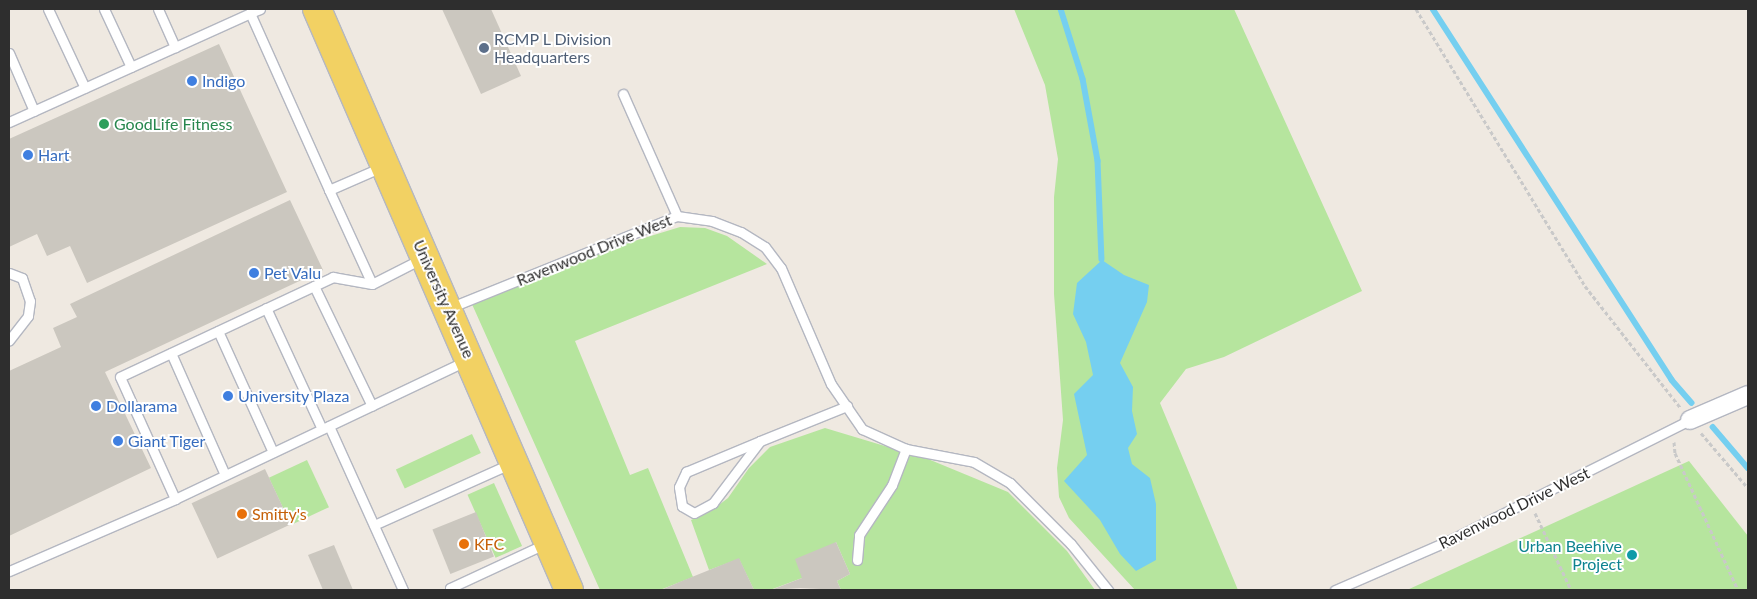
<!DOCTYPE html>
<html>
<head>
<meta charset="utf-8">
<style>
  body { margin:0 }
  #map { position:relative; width:1757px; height:599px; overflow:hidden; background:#efe9e1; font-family:Lato,sans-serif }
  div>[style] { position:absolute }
  .green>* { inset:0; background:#b6e59e; transform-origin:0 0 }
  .water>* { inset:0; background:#75cff0 }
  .stream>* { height:5.5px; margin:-2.75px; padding:0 2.75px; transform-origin:2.75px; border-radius:2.75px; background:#75cff0 }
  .building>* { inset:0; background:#cbc7bf; transform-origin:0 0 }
  .path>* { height:3px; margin-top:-1.5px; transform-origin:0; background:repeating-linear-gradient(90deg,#c9c9c9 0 4px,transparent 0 6.5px) }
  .roads { filter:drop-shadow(1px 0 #b4b7c1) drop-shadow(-1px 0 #b4b7c1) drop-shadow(0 1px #b4b7c1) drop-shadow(0 -1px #b4b7c1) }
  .service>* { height:9px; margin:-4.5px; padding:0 4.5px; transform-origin:4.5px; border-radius:4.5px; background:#fff }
  .minor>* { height:18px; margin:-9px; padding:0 9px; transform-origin:9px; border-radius:9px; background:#fff }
  .primary>* { height:28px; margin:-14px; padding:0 14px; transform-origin:14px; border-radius:14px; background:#f2d163 }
  .dots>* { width:14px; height:14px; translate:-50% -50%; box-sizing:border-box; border:2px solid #fff; border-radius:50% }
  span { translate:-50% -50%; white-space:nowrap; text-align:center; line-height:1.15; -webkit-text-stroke:4px #fff; paint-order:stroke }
  .service-label { font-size:16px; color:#4e5e75 }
  .left { translate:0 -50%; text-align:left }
  .shop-label { font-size:16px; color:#366cbe }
  .leisure-label { font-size:16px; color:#27864d }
  .street-label { font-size:16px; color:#2e2e2e }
  .food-label { font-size:16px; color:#c56008 }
  .culture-label { font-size:16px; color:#0d838f }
  .right { translate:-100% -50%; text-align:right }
  .frame { position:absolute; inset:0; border:10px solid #2e2e2e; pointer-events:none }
</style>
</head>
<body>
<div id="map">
  <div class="green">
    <div style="clip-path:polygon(1014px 9px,1234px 9px,1362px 291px,1224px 357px,1186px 369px,1160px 403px,1238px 590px,1135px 590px,1069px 518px,1059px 497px,1057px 468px,1063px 420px,1054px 294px,1054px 197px,1058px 159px,1045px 85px)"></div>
    <div style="clip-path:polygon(680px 227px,705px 228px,727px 236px,767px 264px,575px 341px,630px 475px,648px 468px,693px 577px,660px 590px,600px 590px,471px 302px,631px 242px)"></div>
    <div style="clip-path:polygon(825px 428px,928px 459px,1008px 492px,1067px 551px,1095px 590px,841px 590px,837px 581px,850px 574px,836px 542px,802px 578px,770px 590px,754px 590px,739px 559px,709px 570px,691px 520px,711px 511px,728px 498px,749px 468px,770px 447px)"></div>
    <div style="left:472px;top:434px;width:21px;height:84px;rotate:65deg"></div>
    <div style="left:307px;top:460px;width:52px;height:42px;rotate:65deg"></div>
    <div style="clip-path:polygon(1689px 461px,1748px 536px,1748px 590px,1407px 590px)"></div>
    <div style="left:494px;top:483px;width:69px;height:29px;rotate:66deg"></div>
  </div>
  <div class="water">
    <div style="clip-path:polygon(1102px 260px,1124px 275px,1149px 285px,1147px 302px,1120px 363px,1133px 387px,1132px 411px,1137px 434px,1128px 448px,1132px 464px,1150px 478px,1156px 504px,1156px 560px,1136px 571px,1120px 554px,1100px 520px,1064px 481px,1087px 455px,1074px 394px,1093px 375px,1086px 342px,1073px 314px,1077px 283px)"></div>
  </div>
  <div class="stream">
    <div style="left:1061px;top:9px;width:73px;rotate:72.6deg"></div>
    <div style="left:1083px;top:79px;width:83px;rotate:79.6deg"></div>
    <div style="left:1098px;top:161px;width:98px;rotate:87.7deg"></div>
    <div style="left:1433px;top:9px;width:441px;rotate:57.2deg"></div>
    <div style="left:1672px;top:380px;width:30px;rotate:49deg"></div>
    <div style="left:1713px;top:427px;width:54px;rotate:49.5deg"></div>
  </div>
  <div class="building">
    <div style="clip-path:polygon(442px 9px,491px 9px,521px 76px,481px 94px)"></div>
    <div style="clip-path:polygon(219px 44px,287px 192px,87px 283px,70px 246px,47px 256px,37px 234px,9px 247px,9px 139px)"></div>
    <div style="clip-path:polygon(290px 200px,323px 270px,105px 372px,151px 468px,9px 536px,9px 371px,61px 347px,53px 328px,77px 317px,70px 304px)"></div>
    <div style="left:265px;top:469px;width:61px;height:81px;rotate:65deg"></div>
    <div style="left:476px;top:512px;width:48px;height:47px;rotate:68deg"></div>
    <div style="clip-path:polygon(836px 542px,850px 574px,837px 581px,841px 590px,800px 588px,771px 590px,802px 578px,795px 559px)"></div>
    <div style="clip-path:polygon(334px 545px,353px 590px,323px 590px,308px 555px)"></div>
    <div style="clip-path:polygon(739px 558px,754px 590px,661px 590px,682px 581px)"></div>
  </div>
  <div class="path">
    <div style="left:1416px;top:9px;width:324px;rotate:58.6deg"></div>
    <div style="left:1585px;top:286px;width:154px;rotate:51.9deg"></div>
    <div style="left:1701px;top:433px;width:72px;rotate:49.5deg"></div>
    <div style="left:1674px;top:442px;width:11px;rotate:85deg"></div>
    <div style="left:1675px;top:453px;width:151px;rotate:65.3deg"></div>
    <div style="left:1535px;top:513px;width:85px;rotate:64.9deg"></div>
  </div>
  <div class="roads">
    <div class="service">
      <div style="left:48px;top:9px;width:87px;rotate:64.9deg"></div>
      <div style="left:104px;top:9px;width:64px;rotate:65deg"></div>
      <div style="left:158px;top:9px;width:42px;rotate:65.9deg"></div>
      <div style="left:260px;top:9px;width:11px;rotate:158deg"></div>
      <div style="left:250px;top:13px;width:194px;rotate:65.9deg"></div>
      <div style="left:329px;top:190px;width:58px;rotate:-23.5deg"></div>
      <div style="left:9px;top:53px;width:63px;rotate:66.7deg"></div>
      <div style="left:623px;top:94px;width:133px;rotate:66.1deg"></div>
      <div style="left:9px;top:122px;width:265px;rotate:-24.3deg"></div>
      <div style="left:329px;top:190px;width:103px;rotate:65.4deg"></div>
      <div style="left:423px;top:258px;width:57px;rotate:153deg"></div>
      <div style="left:372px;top:284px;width:40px;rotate:-170deg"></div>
      <div style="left:333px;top:277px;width:235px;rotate:154.9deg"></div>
      <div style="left:120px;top:377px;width:134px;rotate:65.7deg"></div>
      <div style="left:175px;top:499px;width:322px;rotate:-25.4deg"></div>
      <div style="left:9px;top:273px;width:14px;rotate:21deg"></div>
      <div style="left:22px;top:278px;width:24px;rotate:71deg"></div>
      <div style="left:30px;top:301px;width:15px;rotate:98deg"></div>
      <div style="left:28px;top:316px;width:31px;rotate:128deg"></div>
      <div style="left:314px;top:286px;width:133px;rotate:64.2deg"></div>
      <div style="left:266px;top:308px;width:133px;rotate:65.2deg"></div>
      <div style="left:449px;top:308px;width:246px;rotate:-22deg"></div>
      <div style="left:677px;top:216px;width:35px;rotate:8deg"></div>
      <div style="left:712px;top:221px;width:31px;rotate:21deg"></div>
      <div style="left:741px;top:232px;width:28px;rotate:32deg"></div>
      <div style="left:765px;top:247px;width:26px;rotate:53deg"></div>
      <div style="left:781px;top:268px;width:126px;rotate:66.7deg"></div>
      <div style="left:831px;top:384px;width:55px;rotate:55.4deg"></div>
      <div style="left:862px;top:429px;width:48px;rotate:24.4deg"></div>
      <div style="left:906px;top:449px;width:69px;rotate:10.8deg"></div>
      <div style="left:974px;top:462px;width:42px;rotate:30.3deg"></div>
      <div style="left:1010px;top:483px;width:86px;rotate:45deg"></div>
      <div style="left:1071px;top:544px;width:59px;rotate:51.2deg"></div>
      <div style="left:218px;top:331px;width:133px;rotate:65.6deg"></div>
      <div style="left:171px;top:353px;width:133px;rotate:66.1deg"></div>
      <div style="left:329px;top:426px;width:180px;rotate:65.7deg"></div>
      <div style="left:760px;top:441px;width:78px;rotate:127.2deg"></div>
      <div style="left:713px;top:503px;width:21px;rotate:152deg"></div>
      <div style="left:694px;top:513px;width:14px;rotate:-150deg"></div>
      <div style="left:682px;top:506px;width:19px;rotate:-99deg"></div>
      <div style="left:679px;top:487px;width:17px;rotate:-65deg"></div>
      <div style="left:686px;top:472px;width:80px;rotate:-22.7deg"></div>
      <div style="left:760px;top:441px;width:94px;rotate:-21.9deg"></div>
      <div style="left:374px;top:525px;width:151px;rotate:-24.2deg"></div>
      <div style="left:857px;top:560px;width:25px;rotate:-85deg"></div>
      <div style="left:859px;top:535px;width:60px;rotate:-56.6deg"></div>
      <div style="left:892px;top:485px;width:39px;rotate:-69deg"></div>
      <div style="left:9px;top:571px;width:181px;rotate:-23.4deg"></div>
      <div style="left:451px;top:590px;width:2px;rotate:-117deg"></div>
      <div style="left:450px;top:588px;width:105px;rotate:-24.9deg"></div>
      <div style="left:1335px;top:590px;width:125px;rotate:-23.5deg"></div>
      <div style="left:1450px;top:540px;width:268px;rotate:-26.6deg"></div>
    </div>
    <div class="minor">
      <div style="left:1690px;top:420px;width:63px;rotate:-23.3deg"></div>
    </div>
    <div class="primary">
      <div style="left:317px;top:9px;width:633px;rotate:66.55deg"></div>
    </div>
  </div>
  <div class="dots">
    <div style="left:484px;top:48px;background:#5c6f8a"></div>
    <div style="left:192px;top:81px;background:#3f7fe0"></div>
    <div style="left:104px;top:124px;background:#2e9e5b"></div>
    <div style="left:28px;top:155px;background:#3f7fe0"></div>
    <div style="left:254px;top:273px;background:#3f7fe0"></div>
    <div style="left:228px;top:396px;background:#3f7fe0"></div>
    <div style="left:96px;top:406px;background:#3f7fe0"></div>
    <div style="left:118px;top:441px;background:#3f7fe0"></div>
    <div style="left:242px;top:514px;background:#e8710a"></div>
    <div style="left:464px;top:544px;background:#e8710a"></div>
    <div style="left:1632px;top:555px;background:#0f9aa8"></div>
  </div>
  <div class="service-label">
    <span class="left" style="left:494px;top:48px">RCMP L Division<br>Headquarters</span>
  </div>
  <div class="shop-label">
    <span class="left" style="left:202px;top:81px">Indigo</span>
    <span class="left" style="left:38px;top:155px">Hart</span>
    <span class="left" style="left:264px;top:273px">Pet Valu</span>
    <span class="left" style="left:238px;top:396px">University Plaza</span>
    <span class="left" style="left:106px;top:406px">Dollarama</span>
    <span class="left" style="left:128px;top:441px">Giant Tiger</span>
  </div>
  <div class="leisure-label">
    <span class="left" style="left:114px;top:124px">GoodLife Fitness</span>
  </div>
  <div class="street-label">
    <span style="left:594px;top:250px;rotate:-22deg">Ravenwood Drive West</span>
    <span style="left:444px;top:299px;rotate:66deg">University Avenue</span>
    <span style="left:1514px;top:508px;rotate:-26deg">Ravenwood Drive West</span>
  </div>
  <div class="food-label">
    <span class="left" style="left:252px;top:514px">Smitty's</span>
    <span class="left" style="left:474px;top:544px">KFC</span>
  </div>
  <div class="culture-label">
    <span class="right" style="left:1622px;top:555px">Urban Beehive<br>Project</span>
  </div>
  <div class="frame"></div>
</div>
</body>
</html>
